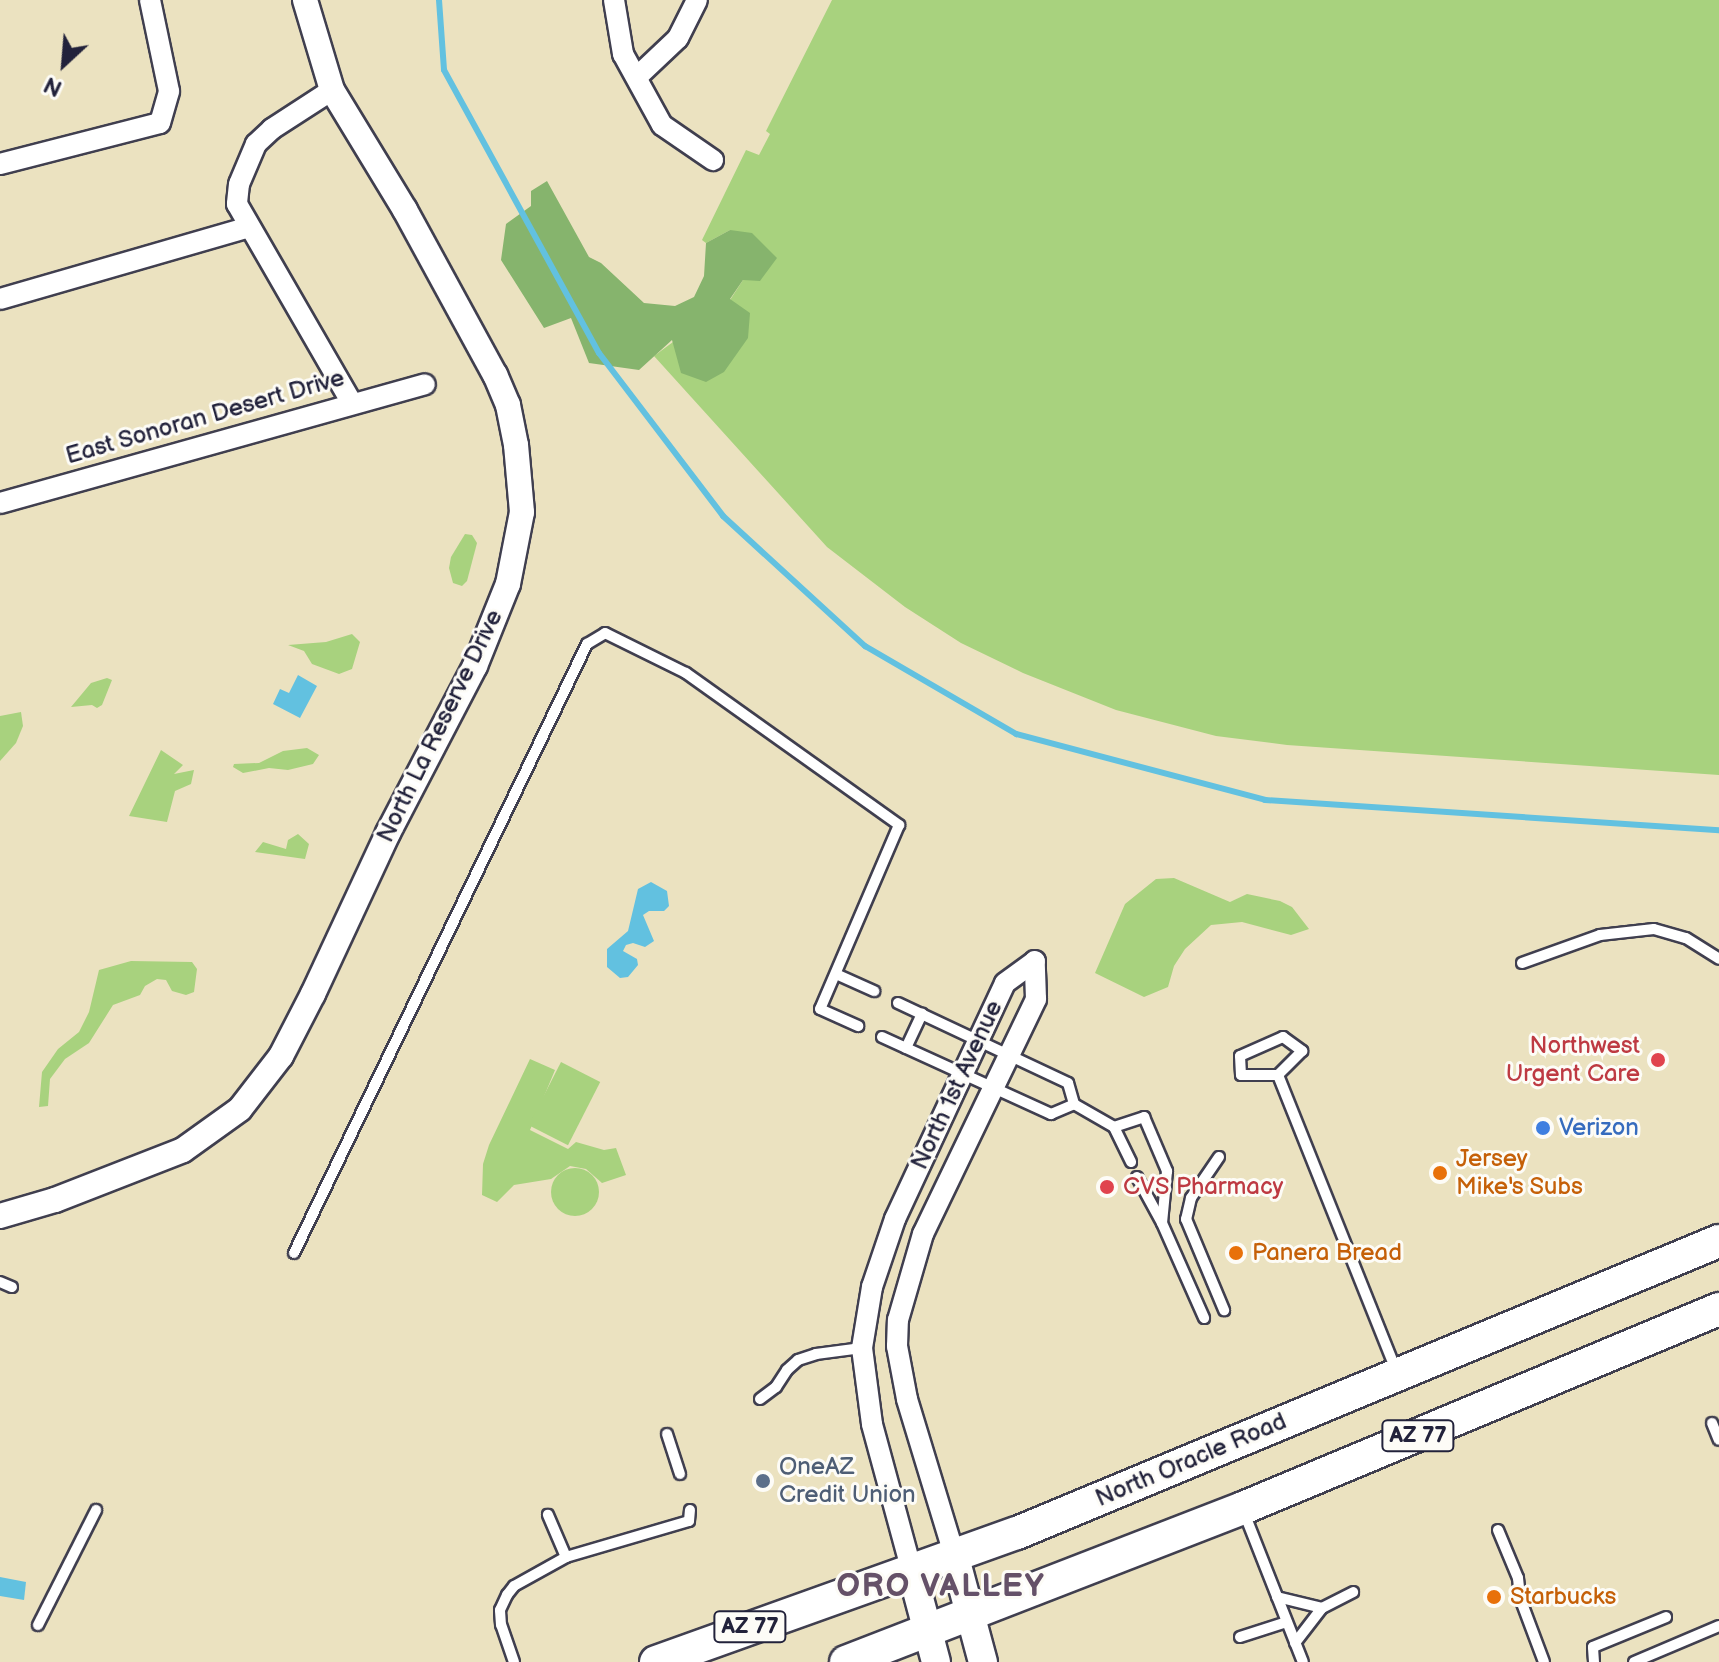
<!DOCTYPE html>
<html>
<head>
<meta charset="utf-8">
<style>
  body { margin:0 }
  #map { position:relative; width:1719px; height:1662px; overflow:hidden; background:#ebe2c0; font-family:"Balsamiq Sans",sans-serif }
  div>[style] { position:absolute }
  .green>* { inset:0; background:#a8d27e; transform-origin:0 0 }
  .round { border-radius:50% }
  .forest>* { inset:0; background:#86b46d }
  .water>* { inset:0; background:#62c1e0 }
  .stream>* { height:6px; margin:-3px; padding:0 3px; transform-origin:3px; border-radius:3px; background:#62c1e0 }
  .roads { filter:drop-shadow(2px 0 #403f4f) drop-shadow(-2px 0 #403f4f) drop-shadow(0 2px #403f4f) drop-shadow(0 -2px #403f4f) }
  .service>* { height:10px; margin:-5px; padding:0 5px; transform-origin:5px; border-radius:5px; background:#fff }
  .minor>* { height:20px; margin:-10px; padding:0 10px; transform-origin:10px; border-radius:10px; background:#fff }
  .tertiary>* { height:24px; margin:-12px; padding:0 12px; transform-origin:12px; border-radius:12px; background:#fff }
  .secondary>* { height:28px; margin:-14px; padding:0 14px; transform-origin:14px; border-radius:14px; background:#fff }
  .trunk>* { height:32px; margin:-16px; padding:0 16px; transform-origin:16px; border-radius:16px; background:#fff }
  .dots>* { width:22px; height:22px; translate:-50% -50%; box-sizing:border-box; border:4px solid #fdfcf7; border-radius:50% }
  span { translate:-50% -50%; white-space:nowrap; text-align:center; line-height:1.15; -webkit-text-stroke:6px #fdfcf7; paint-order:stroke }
  .shield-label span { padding:2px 6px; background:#fdfcf7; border:2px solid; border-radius:6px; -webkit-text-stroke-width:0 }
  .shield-label { font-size:22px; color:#22223b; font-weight:700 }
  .street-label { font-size:24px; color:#22223b }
  .health-label { font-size:24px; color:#be3a42 }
  .right { translate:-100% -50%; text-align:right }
  .left { translate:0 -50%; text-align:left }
  .shop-label { font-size:24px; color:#366cbe }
  .food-label { font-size:24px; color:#c56008 }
  .service-label { font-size:24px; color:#4e5e75 }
  .district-label { font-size:32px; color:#655168; font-weight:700; letter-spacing:2px }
  .north { position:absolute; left:24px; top:24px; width:80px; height:80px; -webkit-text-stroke:6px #fdfcf7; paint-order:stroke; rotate:206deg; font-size:22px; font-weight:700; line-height:32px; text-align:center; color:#22223b }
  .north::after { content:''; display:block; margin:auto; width:28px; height:36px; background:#22223b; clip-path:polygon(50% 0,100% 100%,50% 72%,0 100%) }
</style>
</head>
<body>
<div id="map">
  <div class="green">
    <div style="clip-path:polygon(832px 0,1719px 0,1719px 775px,1287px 745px,1216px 736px,1116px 710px,1023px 673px,961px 643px,905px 607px,827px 547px,654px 356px,730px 300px,743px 280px,730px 230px,706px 243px,702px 240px,746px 150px,759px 155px,770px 134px,766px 131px)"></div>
    <div style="clip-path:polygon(465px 534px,472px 535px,477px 543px,467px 581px,462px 586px,453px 583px,449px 568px,451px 557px)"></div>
    <div style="clip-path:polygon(352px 634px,360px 642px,352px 669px,339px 674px,312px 664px,304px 651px,288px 645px,326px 642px)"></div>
    <div style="clip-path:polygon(107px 678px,112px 680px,102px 705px,97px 708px,92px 705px,71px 707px,91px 683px)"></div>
    <div style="clip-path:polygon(21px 712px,23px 726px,16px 743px,0 761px,0 716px)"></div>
    <div style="clip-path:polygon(307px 748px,319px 755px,313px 764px,288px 770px,269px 768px,243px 773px,233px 767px,234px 764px,259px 763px,283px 751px)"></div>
    <div style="clip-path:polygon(161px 750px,183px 765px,174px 774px,194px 770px,191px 784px,175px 791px,167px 822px,129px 816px)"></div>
    <div style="clip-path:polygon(298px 834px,309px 844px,305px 859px,255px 852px,263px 842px,286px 849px,288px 840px)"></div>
    <div style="clip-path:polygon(1174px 878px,1230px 902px,1247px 894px,1280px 901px,1292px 907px,1309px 929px,1291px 935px,1242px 922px,1211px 925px,1185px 949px,1174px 966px,1168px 987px,1144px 997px,1095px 973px,1125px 904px,1156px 879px)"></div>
    <div style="clip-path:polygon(131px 961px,192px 962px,197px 969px,194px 992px,186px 995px,172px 991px,166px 980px,157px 979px,145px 986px,140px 995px,113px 1005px,89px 1043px,65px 1059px,50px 1079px,48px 1106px,39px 1107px,42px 1072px,58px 1049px,79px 1032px,89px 1012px,99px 970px)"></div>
    <div style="clip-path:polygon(530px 1059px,555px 1070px,530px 1130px,568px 1149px,576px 1142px,604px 1150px,616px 1148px,626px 1175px,602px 1183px,586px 1169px,570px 1166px,551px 1179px,514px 1185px,497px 1202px,482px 1195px,483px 1164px,489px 1145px)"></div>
    <div style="left:561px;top:1062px;width:44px;height:71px;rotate:27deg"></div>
    <div class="round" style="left:551px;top:1168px;width:48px;height:48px"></div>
  </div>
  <div class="forest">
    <div style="clip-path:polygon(547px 181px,589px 257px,601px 263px,644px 303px,675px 306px,694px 297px,704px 276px,706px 243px,730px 230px,752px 233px,777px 258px,760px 281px,743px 280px,730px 299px,750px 313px,748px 338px,724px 372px,706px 382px,681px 373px,672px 340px,639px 370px,589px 363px,571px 318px,544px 328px,501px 260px,506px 224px,531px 206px,531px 191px)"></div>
  </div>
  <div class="water">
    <div style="clip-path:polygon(298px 675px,317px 686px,300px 718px,273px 704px,280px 689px,289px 693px)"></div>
    <div style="clip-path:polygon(651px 882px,667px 891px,669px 906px,664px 911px,649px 911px,643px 915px,654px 941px,645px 947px,633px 943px,626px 945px,623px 951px,637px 959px,638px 965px,628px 977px,620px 978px,607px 967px,607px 949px,628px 931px,638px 889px)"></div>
    <div style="clip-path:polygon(0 1577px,26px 1582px,24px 1600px,0 1596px)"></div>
  </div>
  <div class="stream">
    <div style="left:439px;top:0;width:70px;rotate:85.9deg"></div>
    <div style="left:444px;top:70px;width:323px;rotate:61.3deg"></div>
    <div style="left:599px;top:353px;width:205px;rotate:52.7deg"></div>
    <div style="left:723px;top:516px;width:193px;rotate:42.5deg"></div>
    <div style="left:865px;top:646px;width:175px;rotate:30.2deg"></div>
    <div style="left:1016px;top:734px;width:258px;rotate:14.8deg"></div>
    <div style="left:1265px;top:800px;width:455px;rotate:3.8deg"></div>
  </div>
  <div class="roads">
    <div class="service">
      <div style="left:1522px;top:963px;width:83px;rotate:-19.7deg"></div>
      <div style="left:1600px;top:935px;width:54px;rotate:-6.3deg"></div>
      <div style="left:1654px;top:929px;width:33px;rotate:16deg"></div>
      <div style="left:1686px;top:938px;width:39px;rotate:32deg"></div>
      <div style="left:836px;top:974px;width:42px;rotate:24.1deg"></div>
      <div style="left:898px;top:1003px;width:188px;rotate:25.2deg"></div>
      <div style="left:1068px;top:1083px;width:22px;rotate:74deg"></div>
      <div style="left:1074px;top:1104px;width:46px;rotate:29.9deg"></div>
      <div style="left:1114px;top:1127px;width:39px;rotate:64deg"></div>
      <div style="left:882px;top:1037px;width:186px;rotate:24.5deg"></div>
      <div style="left:1051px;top:1114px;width:25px;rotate:-23deg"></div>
      <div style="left:1283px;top:1037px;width:24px;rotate:36deg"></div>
      <div style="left:1302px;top:1051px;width:34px;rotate:135deg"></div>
      <div style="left:1278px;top:1075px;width:37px;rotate:180deg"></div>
      <div style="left:1241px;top:1075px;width:19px;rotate:-93deg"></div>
      <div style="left:1240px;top:1056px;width:47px;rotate:-23.8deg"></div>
      <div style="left:906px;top:1048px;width:38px;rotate:-65deg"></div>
      <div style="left:1278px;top:1075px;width:320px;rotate:68.2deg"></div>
      <div style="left:1114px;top:1127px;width:32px;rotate:-18deg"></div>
      <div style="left:1144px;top:1117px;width:59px;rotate:66.9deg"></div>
      <div style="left:1167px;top:1171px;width:52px;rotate:95.5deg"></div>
      <div style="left:1162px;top:1223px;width:104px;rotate:66.1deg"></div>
      <div style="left:1219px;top:1157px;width:50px;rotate:124.3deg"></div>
      <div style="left:1191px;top:1198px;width:22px;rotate:103deg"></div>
      <div style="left:1186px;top:1219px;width:99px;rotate:67.3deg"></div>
      <div style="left:1137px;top:1177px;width:52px;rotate:61.5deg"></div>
      <div style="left:294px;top:1253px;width:676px;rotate:-64.31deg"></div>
      <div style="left:587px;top:644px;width:21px;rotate:-31deg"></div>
      <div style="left:605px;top:633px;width:90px;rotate:26.3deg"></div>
      <div style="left:686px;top:673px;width:262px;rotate:35.5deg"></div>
      <div style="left:899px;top:825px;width:200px;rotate:113.2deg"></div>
      <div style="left:820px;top:1009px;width:42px;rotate:24.1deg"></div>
      <div style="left:0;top:1282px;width:13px;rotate:23deg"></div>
      <div style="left:760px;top:1399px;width:20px;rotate:-37deg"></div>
      <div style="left:776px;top:1387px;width:20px;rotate:-57deg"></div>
      <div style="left:787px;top:1370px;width:15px;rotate:-42deg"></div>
      <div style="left:798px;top:1360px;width:19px;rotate:-18deg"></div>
      <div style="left:816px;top:1354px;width:46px;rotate:-7.4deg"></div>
      <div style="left:1712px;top:1423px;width:18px;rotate:68deg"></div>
      <div style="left:667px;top:1434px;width:42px;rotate:72deg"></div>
      <div style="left:1243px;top:1510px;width:163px;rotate:68.5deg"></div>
      <div style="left:1498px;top:1530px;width:52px;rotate:67.4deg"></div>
      <div style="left:1518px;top:1578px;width:20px;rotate:84deg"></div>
      <div style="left:1520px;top:1598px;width:68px;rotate:69.4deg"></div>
      <div style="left:566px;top:1557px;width:128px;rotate:-16.3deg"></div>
      <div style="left:689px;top:1521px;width:11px;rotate:-85deg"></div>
      <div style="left:1277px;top:1597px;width:46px;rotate:13.7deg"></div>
      <div style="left:38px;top:1625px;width:129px;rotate:-63.2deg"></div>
      <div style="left:1240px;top:1637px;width:49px;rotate:-17.7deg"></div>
      <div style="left:1295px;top:1643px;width:44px;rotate:-52.4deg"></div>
      <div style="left:1322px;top:1608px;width:35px;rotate:-27deg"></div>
      <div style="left:514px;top:1662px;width:39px;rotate:-109deg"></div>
      <div style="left:501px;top:1625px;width:15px;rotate:-94deg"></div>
      <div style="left:500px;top:1610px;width:17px;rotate:-65deg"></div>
      <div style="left:507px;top:1595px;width:11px;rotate:-52deg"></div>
      <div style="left:514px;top:1586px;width:60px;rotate:-29.1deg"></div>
      <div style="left:566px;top:1557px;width:46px;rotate:-113.2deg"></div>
      <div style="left:1594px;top:1662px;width:15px;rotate:-94deg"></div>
      <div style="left:1593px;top:1647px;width:79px;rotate:-22.3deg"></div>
      <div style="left:1634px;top:1662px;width:92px;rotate:-23deg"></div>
    </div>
    <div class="minor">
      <div style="left:614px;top:0;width:55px;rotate:80.5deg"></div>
      <div style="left:623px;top:54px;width:81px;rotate:61.2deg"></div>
      <div style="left:662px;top:125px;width:62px;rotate:34.5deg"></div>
      <div style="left:638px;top:76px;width:55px;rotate:-43.5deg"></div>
      <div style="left:678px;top:38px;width:42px;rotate:-63.4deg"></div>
      <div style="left:332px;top:90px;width:72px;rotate:147deg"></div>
      <div style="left:272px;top:129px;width:22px;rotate:137deg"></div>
      <div style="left:256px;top:144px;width:43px;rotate:113deg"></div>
      <div style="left:239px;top:184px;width:20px;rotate:96deg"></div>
      <div style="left:237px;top:204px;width:230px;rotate:60deg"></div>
      <div style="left:0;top:164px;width:165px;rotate:-14.4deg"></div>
      <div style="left:160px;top:123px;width:33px;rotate:-74deg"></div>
      <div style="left:169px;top:91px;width:93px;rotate:-101.8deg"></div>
      <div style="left:0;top:299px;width:259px;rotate:-16.1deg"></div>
      <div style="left:0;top:503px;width:441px;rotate:-15.6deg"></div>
      <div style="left:954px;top:1554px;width:162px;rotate:-106.9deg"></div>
      <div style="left:907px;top:1399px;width:54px;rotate:-100.7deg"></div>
      <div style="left:897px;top:1346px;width:26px;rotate:-88deg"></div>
      <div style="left:898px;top:1320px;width:90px;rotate:-73.8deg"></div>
      <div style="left:923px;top:1234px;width:261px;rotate:-64.3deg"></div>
      <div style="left:1036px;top:999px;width:38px;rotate:-92deg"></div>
      <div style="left:911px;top:1568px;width:149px;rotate:-105.2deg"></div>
      <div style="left:872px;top:1424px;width:77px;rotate:-97.5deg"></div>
      <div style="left:862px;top:1348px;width:62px;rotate:-80.7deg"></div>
      <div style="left:872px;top:1287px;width:72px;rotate:-71.3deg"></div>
      <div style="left:895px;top:1219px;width:260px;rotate:-65deg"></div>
      <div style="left:1005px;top:983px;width:37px;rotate:-36deg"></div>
    </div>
    <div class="tertiary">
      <div style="left:0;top:1216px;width:57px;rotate:-16.2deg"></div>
      <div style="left:55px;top:1200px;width:137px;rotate:-21.3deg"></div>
      <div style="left:183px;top:1150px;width:70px;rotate:-35.7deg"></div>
      <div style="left:240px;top:1109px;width:67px;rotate:-52.3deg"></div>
      <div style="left:281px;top:1056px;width:70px;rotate:-62.7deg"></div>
      <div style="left:313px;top:994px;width:178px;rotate:-65deg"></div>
      <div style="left:388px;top:833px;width:188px;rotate:-62.5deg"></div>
      <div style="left:475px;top:666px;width:88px;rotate:-68.1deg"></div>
      <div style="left:508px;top:584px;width:73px;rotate:-79deg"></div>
      <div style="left:522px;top:512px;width:67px;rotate:-95.1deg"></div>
      <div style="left:516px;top:445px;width:41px;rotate:-101.3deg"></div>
      <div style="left:508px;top:405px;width:33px;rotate:-113deg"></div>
      <div style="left:495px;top:375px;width:188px;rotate:-118.6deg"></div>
      <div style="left:405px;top:210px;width:140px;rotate:-121.3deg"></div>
      <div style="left:332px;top:90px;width:94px;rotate:-106.7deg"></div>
    </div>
    <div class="secondary">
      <div style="left:954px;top:1554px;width:112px;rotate:75deg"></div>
      <div style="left:911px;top:1568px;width:97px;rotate:75.1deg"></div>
    </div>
    <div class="trunk">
      <div style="left:656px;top:1662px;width:383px;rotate:-19.7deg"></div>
      <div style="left:1017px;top:1533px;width:760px;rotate:-22.59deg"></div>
      <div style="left:846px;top:1662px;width:426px;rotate:-21.2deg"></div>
      <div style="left:1243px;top:1508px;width:516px;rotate:-22.69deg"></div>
    </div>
  </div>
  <div class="dots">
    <div style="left:1658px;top:1060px;background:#e0444e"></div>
    <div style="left:1543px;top:1128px;background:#3f7fe0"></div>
    <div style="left:1440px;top:1173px;background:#e8710a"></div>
    <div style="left:1107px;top:1187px;background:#e0444e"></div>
    <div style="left:1236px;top:1253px;background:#e8710a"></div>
    <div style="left:763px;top:1481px;background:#5c6f8a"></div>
    <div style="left:1494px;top:1597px;background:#e8710a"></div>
  </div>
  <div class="shield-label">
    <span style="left:1418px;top:1436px">AZ 77</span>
    <span style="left:750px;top:1627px">AZ 77</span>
  </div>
  <div class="street-label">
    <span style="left:205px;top:417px;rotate:-16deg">East Sonoran Desert Drive</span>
    <span style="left:440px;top:726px;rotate:-64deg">North La Reserve Drive</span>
    <span style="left:957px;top:1085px;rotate:-65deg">North 1st Avenue</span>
    <span style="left:1191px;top:1460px;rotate:-23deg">North Oracle Road</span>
  </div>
  <div class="health-label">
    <span class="right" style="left:1640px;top:1060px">Northwest<br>Urgent Care</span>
    <span class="left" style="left:1123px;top:1187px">CVS Pharmacy</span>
  </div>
  <div class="shop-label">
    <span class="left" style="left:1559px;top:1128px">Verizon</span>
  </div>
  <div class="food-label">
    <span class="left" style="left:1456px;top:1173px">Jersey<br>Mike's Subs</span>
    <span class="left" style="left:1252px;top:1253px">Panera Bread</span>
    <span class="left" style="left:1510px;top:1597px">Starbucks</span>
  </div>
  <div class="service-label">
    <span class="left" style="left:779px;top:1481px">OneAZ<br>Credit Union</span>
  </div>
  <div class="district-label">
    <span style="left:941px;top:1587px">ORO VALLEY</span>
  </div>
  <div class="north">N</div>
</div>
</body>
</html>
